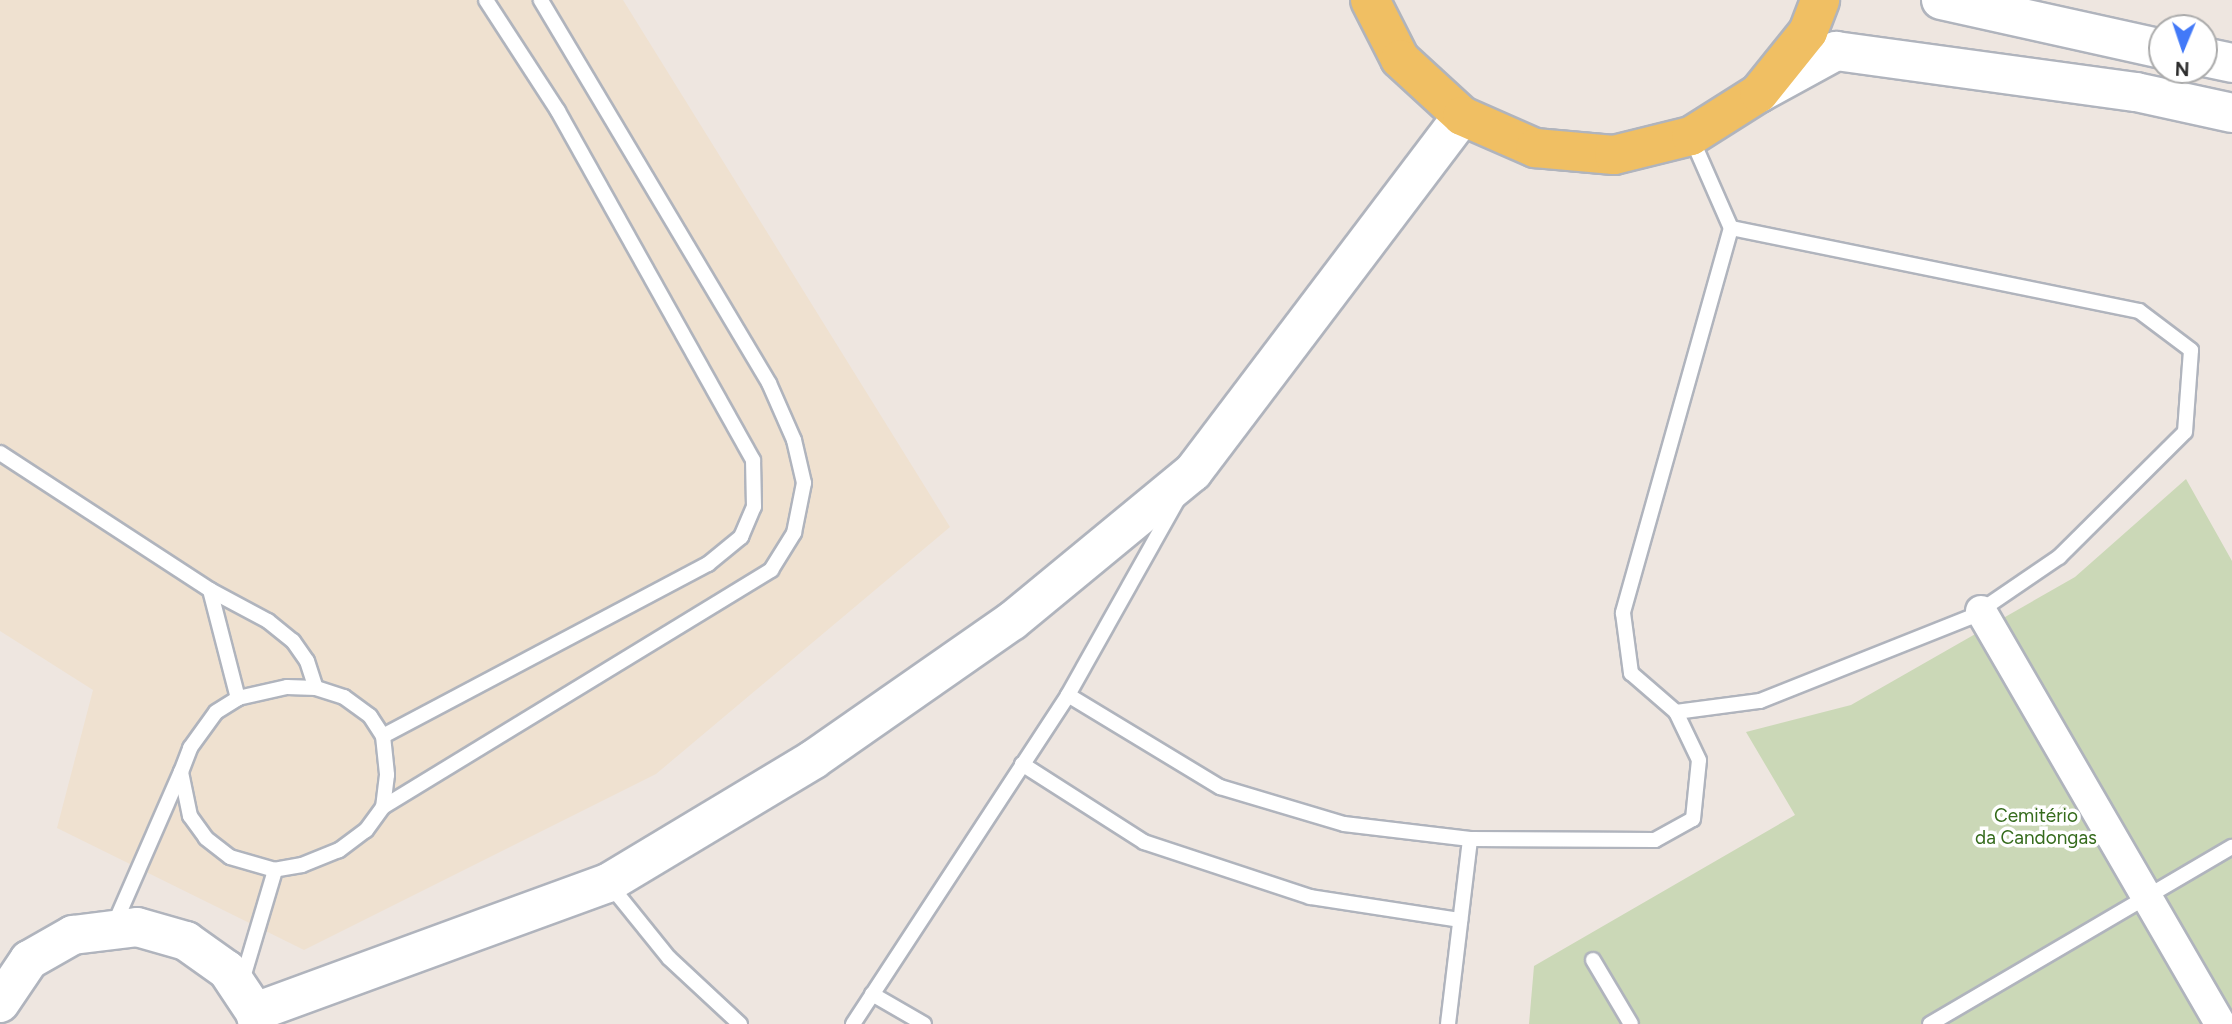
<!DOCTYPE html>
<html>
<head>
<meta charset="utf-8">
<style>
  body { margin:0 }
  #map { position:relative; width:2232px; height:1024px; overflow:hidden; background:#eee6e0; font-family:Figtree,sans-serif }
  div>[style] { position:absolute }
  .education>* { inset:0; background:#efe1d0 }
  .cemetery>* { inset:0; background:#cbd8b7 }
  .roads { filter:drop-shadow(2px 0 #b0b4bd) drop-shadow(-2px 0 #b0b4bd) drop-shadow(0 2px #b0b4bd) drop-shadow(0 -2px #b0b4bd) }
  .lane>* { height:14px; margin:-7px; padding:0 7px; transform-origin:7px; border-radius:7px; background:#fff }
  .street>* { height:30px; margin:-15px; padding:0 15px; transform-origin:15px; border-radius:15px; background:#fff }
  .secondary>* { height:38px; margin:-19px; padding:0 19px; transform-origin:19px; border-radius:19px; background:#fff }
  .primary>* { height:38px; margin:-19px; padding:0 19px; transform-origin:19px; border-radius:19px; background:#f0bf63 }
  span { translate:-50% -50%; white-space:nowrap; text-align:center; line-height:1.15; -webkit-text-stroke:7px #fff; paint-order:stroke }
  .park-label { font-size:19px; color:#356b1c }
  .north { position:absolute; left:2148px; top:14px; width:70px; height:70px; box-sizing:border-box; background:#fff; border:2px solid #ababab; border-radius:50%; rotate:182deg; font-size:19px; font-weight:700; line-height:28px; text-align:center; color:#2d2d2d }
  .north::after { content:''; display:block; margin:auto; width:24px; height:32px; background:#4279f8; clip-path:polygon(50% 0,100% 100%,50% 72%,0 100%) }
</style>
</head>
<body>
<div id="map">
  <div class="education">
    <div style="clip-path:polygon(0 0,623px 0,950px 527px,656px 774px,304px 950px,57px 828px,93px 690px,0 631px)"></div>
  </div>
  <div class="cemetery">
    <div style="clip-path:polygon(2186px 479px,2232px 561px,2232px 1024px,1529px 1024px,1534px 966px,1795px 815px,1746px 732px,1851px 705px,2075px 577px)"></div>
  </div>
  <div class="roads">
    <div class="lane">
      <div style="left:1691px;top:137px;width:99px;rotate:66.3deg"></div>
      <div style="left:1731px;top:228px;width:400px;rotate:105.7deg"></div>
      <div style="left:1623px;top:613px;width:61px;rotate:82.4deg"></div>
      <div style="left:1631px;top:673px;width:60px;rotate:40.9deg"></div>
      <div style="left:1676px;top:712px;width:85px;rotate:-7.5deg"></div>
      <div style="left:1760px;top:701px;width:227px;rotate:-21.7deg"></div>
      <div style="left:1971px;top:617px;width:107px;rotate:-34.3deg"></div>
      <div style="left:2059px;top:557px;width:177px;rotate:-44.8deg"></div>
      <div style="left:2185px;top:432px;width:82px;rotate:-85.8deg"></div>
      <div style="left:2191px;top:350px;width:65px;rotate:-143.1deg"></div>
      <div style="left:2139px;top:311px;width:416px;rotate:-168.5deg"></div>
      <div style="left:0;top:453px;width:251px;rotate:33.1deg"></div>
      <div style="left:210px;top:590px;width:66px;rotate:28.1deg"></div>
      <div style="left:268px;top:621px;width:32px;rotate:39deg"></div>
      <div style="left:293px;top:641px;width:24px;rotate:55deg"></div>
      <div style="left:307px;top:661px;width:28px;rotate:72deg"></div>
      <div style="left:210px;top:590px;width:112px;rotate:75.5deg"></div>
      <div style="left:287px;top:687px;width:29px;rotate:2deg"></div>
      <div style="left:316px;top:688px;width:29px;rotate:18deg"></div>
      <div style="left:344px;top:697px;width:32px;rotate:36deg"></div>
      <div style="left:370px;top:716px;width:24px;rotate:57deg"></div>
      <div style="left:383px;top:736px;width:39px;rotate:84deg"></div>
      <div style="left:387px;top:775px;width:32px;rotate:97deg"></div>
      <div style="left:383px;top:807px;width:29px;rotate:126deg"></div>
      <div style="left:366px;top:830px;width:34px;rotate:143deg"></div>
      <div style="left:339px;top:850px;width:40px;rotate:158deg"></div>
      <div style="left:302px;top:865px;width:27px;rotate:170deg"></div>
      <div style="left:275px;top:870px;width:47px;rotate:-163.9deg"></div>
      <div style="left:230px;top:857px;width:31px;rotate:-142deg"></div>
      <div style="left:206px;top:838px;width:27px;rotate:-126deg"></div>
      <div style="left:190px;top:816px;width:45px;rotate:-101.6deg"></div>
      <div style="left:181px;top:772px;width:26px;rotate:-69deg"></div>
      <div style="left:190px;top:748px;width:44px;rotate:-54.2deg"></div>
      <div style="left:216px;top:712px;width:26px;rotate:-32deg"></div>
      <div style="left:238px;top:698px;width:50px;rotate:-12.7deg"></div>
      <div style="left:1068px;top:695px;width:178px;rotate:31.2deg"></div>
      <div style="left:1220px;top:787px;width:129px;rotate:16.6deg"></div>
      <div style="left:1344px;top:824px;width:127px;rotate:6.8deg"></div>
      <div style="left:1470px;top:839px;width:185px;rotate:0.3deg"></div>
      <div style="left:1655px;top:840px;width:43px;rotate:-28.9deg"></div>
      <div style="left:1693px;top:819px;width:59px;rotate:-84.2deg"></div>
      <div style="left:1699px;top:760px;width:53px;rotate:-115.6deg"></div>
      <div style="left:383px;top:736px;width:368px;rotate:-27.9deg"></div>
      <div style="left:708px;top:564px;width:43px;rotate:-39.3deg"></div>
      <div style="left:741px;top:537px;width:33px;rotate:-67deg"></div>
      <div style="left:754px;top:507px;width:47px;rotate:-91.2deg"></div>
      <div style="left:753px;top:460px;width:400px;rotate:-119.2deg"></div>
      <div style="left:558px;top:111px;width:132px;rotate:-123deg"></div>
      <div style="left:1022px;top:764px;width:145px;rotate:32.6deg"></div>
      <div style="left:1144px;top:842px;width:175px;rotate:18.3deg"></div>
      <div style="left:1310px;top:897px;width:152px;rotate:8.7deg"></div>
      <div style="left:383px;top:807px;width:455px;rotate:-31.4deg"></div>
      <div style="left:771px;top:570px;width:44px;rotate:-58.1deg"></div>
      <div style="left:794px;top:533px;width:51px;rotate:-78.7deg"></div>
      <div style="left:804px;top:483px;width:44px;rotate:-103.1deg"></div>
      <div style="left:794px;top:440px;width:62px;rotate:-113.7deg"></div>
      <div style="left:769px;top:383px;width:446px;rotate:-120.8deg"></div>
      <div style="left:610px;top:885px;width:94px;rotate:51.1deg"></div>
      <div style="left:669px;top:958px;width:97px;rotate:42.9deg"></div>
      <div style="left:114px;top:925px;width:167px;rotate:-66.4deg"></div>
      <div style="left:1593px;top:960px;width:74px;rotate:59.3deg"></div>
      <div style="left:242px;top:981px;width:116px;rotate:-73.4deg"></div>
      <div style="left:872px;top:994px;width:60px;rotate:30deg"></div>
      <div style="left:853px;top:1024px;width:393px;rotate:-56.8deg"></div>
      <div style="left:1068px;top:695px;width:223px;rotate:-60.7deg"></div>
      <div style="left:1448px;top:1024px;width:186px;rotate:-83.2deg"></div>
      <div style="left:1930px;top:1024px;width:350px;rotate:-30.4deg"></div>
    </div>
    <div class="street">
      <div style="left:1981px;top:611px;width:477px;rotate:59.9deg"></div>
    </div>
    <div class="secondary">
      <div style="left:1941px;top:0;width:226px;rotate:12.5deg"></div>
      <div style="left:2204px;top:57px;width:29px;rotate:12deg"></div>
      <div style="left:1759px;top:93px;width:88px;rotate:-28.6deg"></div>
      <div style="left:1836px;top:51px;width:303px;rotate:7.8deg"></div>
      <div style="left:2136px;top:92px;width:98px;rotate:12.3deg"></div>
      <div style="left:0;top:1003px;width:52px;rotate:-56deg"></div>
      <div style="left:29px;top:960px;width:51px;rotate:-29.6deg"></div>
      <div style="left:73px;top:935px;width:64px;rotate:-7.1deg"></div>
      <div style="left:137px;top:927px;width:51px;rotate:15.9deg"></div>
      <div style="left:186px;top:941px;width:50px;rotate:35.3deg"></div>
      <div style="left:227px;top:970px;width:50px;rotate:56.3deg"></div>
      <div style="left:255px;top:1012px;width:12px;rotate:76deg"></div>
      <div style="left:255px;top:1012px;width:376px;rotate:-20.1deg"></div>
      <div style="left:608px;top:883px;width:240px;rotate:-31deg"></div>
      <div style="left:814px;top:759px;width:241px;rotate:-34.9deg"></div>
      <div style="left:1012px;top:621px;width:234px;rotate:-39.5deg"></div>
      <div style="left:1193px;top:472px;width:446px;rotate:-52.9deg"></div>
    </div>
    <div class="primary">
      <div style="left:1370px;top:0;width:66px;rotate:63deg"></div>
      <div style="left:1400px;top:59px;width:84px;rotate:42.6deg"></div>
      <div style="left:1462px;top:116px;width:80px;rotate:23.7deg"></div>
      <div style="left:1535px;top:148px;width:79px;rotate:5.1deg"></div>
      <div style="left:1614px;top:155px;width:79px;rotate:-13.9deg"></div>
      <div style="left:1691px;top:136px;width:80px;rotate:-32.3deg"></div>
      <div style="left:1759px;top:93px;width:78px;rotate:-51.2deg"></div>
      <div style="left:1808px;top:32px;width:34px;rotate:-69deg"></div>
    </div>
  </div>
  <div class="park-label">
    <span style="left:2036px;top:827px">Cemitério<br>da Candongas</span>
  </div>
  <div class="north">N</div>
</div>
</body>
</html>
